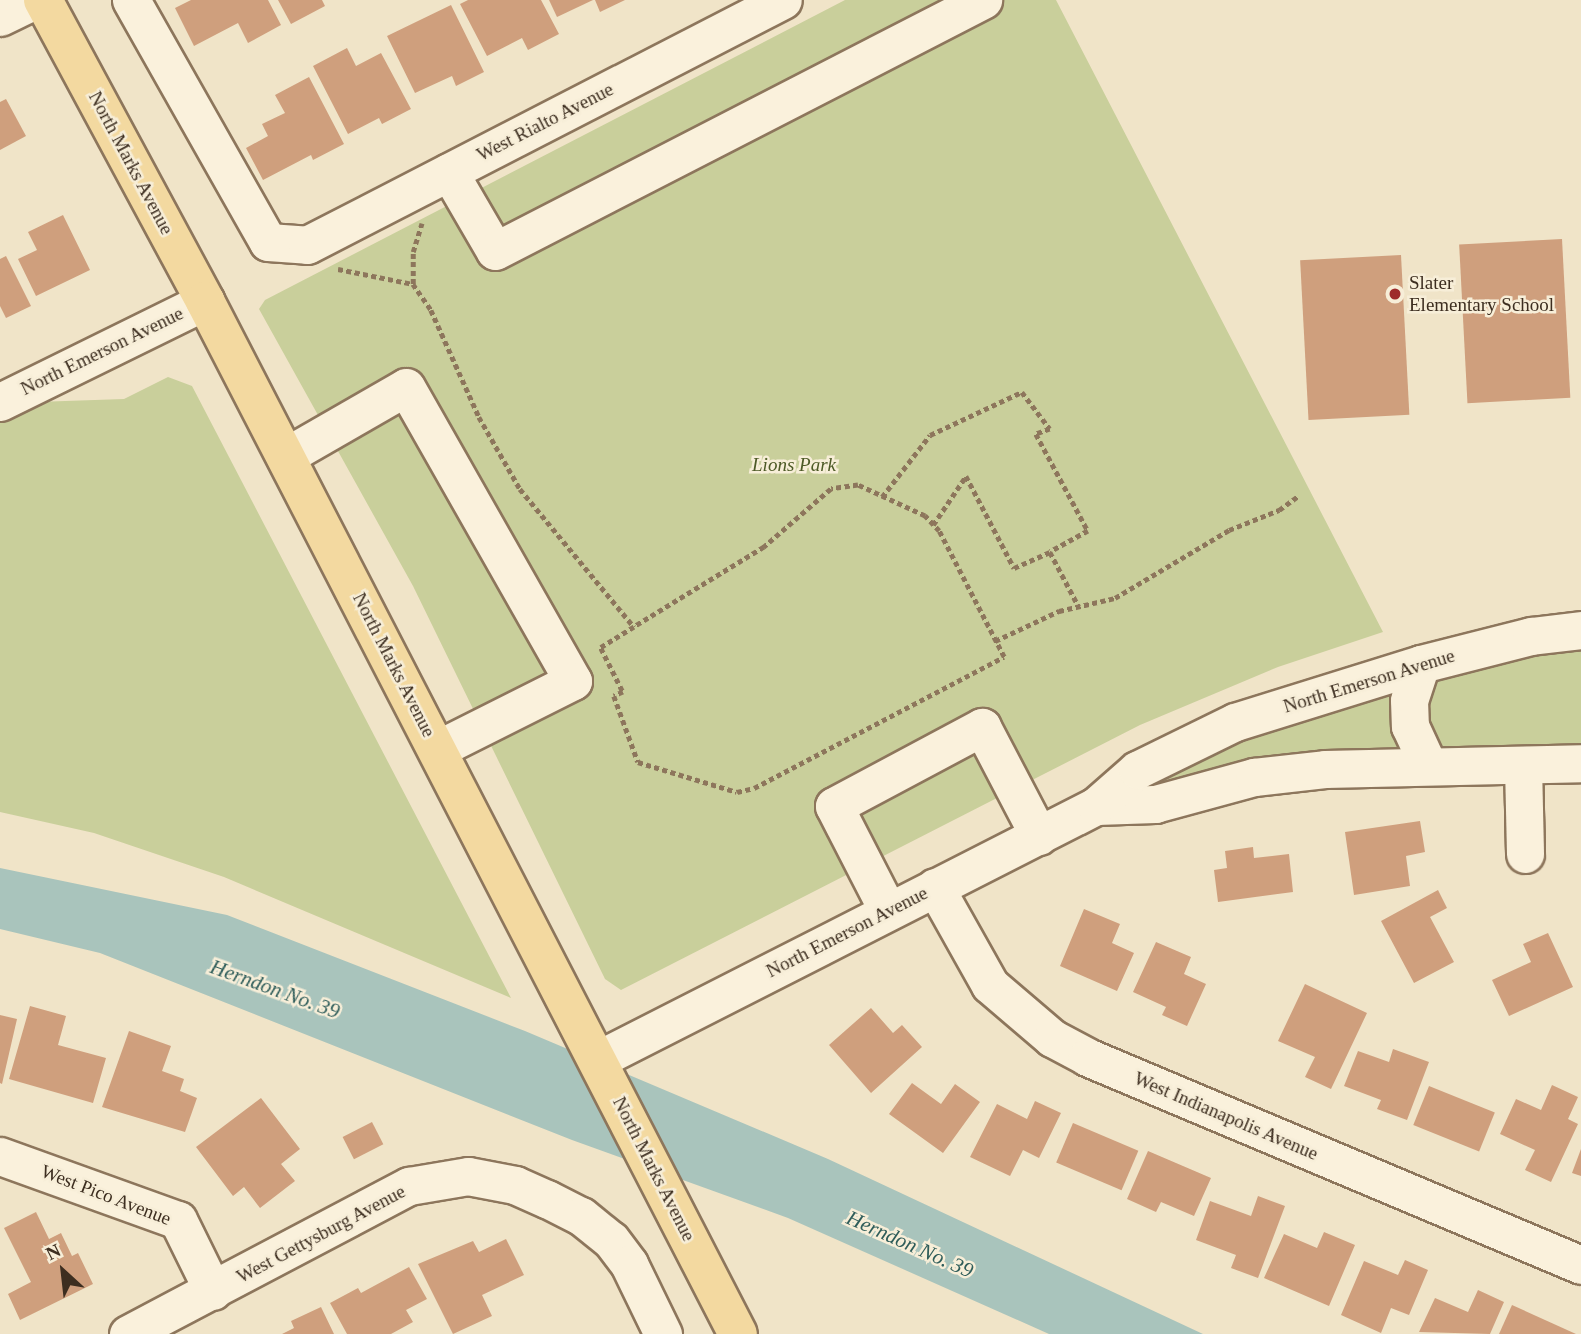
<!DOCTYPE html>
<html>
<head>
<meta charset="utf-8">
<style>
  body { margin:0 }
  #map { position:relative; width:1581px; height:1334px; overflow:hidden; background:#f0e4c8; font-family:"Times New Roman",serif }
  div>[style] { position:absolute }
  .green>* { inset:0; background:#c9cf9b }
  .water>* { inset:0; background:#a9c4bc }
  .building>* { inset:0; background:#cf9f7d; transform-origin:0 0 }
  .path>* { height:4.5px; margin-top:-2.25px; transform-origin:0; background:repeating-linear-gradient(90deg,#8d765c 0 5px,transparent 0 8.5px) }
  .roads { filter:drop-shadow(2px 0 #8d765c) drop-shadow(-2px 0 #8d765c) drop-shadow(0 2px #8d765c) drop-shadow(0 -2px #8d765c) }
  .minor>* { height:37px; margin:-18.5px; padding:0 18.5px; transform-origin:18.5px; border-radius:18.5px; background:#faf1dc }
  .major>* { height:38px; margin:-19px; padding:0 19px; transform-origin:19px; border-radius:19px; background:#f3d9a0 }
  .dots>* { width:19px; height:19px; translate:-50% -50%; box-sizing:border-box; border:4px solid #f7eed8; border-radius:50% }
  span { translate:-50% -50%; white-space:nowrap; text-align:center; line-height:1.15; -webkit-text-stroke:5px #f7eed8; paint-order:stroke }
  .street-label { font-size:19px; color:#3d2e20 }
  .poi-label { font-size:19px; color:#3d2e20 }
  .left { translate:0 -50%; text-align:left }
  .park-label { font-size:19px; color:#4d5a26; font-style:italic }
  .water-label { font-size:21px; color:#2f5d5a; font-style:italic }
  .north { position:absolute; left:28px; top:1236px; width:70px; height:70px; -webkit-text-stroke:5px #f7eed8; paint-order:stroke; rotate:333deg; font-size:19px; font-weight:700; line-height:28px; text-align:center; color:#3d2e20 }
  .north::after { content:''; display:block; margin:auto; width:24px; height:32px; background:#3d2e20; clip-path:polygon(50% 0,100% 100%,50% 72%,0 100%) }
</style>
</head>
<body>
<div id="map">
  <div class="green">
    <div style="clip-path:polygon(845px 0,1056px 0,1383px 632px,1278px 667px,1140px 725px,621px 990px,605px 979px,413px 586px,259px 309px,265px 300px)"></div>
    <div style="clip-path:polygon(168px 377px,192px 386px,511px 998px,224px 877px,94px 833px,0 812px,0 421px,36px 402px,124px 399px)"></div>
    <div style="clip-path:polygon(1581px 646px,1581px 749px,1281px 758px,1149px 785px,1262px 730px,1398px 686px)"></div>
  </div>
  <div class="water">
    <div style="clip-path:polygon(0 868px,227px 915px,525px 1031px,828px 1159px,1203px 1334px,1049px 1334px,788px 1218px,572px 1140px,100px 953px,0 929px)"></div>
  </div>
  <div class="building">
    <div style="clip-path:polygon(191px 0,268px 0,281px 25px,248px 43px,238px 23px,194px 46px,175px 8px)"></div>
    <div style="clip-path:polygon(278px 0,322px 0,325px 6px,291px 24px)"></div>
    <div style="clip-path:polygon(468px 0,541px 0,559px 34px,528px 50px,522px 38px,487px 56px,460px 4px)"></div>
    <div style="clip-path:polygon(549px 0,593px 0,557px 17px)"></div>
    <div style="clip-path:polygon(595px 0,625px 0,600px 12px)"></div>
    <div style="clip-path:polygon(451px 5px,484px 72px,456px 86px,452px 76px,415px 93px,387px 36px)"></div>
    <div style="clip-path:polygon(347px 48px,356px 66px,381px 53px,411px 109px,382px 124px,379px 118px,348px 134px,313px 66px)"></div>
    <div style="clip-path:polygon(309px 77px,344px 144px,313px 160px,311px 155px,263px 180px,246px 148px,268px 136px,262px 124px,285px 113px,275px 95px)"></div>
    <div style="clip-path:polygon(6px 99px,26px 136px,0 150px,0 102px)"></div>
    <div style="clip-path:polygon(63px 215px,90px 270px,36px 296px,18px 259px,37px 250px,28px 232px)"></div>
    <div style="left:1562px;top:239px;width:159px;height:103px;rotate:87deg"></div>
    <div style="left:1401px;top:255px;width:160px;height:101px;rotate:87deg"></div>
    <div style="clip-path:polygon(6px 256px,31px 306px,6px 318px,0 306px,0 259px)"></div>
    <div style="clip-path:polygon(1420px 821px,1425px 852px,1406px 856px,1410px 886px,1354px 895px,1345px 832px)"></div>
    <div style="clip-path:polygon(1253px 847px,1254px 858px,1289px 854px,1293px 892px,1218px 902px,1214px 870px,1227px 868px,1225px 851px)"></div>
    <div style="clip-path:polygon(1438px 890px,1447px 908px,1430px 917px,1454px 962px,1414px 983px,1381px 921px)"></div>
    <div style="clip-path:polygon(1084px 909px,1120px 924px,1112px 943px,1134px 953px,1117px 991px,1060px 966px)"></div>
    <div style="clip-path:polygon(1548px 933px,1573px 987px,1509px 1016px,1492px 980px,1531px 962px,1523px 944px)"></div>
    <div style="clip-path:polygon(1156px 942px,1191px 957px,1184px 974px,1206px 984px,1187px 1026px,1162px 1015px,1166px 1007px,1133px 992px)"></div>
    <div style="clip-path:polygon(1305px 984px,1367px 1013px,1331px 1089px,1305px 1077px,1315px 1057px,1278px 1041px)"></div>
    <div style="clip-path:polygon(30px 1006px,66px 1016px,58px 1045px,106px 1058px,93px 1103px,9px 1079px)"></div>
    <div style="clip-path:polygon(871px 1008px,893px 1033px,902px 1025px,922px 1047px,871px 1093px,829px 1045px)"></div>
    <div style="clip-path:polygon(0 1015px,17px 1019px,2px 1084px,0 1083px)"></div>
    <div style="clip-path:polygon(129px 1031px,171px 1046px,162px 1071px,184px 1079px,180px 1091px,197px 1098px,185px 1132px,102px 1107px)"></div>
    <div style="clip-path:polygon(1393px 1049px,1429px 1062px,1407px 1120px,1377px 1109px,1381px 1100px,1344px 1086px,1358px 1051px,1389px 1062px)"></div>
    <div style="clip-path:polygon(912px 1083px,941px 1104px,955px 1084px,980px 1102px,943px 1153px,889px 1114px)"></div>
    <div style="clip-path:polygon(1552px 1085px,1578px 1097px,1568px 1119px,1578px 1124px,1551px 1182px,1525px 1170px,1535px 1150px,1500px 1134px,1516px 1099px,1541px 1110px)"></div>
    <div style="left:1429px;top:1086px;width:71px;height:42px;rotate:22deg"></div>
    <div style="clip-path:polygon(261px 1098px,300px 1149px,281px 1164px,295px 1181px,260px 1208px,244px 1187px,233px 1196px,196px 1147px)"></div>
    <div style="clip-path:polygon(1035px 1101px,1061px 1113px,1039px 1158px,1023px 1150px,1010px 1176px,970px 1157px,997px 1104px,1027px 1119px)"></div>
    <div style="left:372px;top:1122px;width:25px;height:33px;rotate:63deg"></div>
    <div style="left:1073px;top:1123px;width:71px;height:43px;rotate:23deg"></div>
    <div style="clip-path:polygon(1581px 1149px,1581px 1176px,1572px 1173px)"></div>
    <div style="clip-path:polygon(1148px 1151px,1211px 1178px,1194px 1216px,1161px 1202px,1156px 1212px,1127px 1199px)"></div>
    <div style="clip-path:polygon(1258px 1196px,1285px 1206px,1258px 1278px,1231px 1268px,1236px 1255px,1196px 1240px,1210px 1201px,1251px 1216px)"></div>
    <div style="clip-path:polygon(36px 1212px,49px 1239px,61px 1233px,72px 1256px,78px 1253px,93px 1284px,20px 1320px,8px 1294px,31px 1282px,4px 1228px)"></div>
    <div style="clip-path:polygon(1324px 1232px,1355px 1245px,1329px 1306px,1264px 1278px,1284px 1234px,1317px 1248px)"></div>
    <div style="clip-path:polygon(506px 1239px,524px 1275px,482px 1295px,492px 1316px,453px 1334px,418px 1264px,473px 1241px,479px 1252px)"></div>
    <div style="clip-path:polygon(1405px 1260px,1428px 1270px,1409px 1315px,1391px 1308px,1381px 1333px,1341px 1315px,1364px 1261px,1398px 1275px)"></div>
    <div style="clip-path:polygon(409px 1267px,427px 1299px,406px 1310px,413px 1322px,391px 1334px,347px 1334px,330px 1303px,358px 1288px,361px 1293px)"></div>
    <div style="clip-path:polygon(1478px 1290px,1504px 1302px,1490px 1334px,1419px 1332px,1435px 1298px,1468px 1312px)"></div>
    <div style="clip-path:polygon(1512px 1305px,1576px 1334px,1499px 1334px)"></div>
    <div style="clip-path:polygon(321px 1307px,334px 1334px,282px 1334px,294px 1328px,291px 1321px)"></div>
  </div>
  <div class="path">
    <div style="left:338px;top:269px;width:76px;rotate:11.3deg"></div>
    <div style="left:413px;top:284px;width:32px;rotate:55deg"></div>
    <div style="left:431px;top:310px;width:117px;rotate:65.8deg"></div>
    <div style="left:479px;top:417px;width:83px;rotate:60.3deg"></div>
    <div style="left:520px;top:489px;width:179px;rotate:50.4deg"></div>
    <div style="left:634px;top:627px;width:39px;rotate:148deg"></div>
    <div style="left:601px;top:648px;width:49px;rotate:63.4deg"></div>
    <div style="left:623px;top:692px;width:10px;rotate:156deg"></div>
    <div style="left:614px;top:696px;width:70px;rotate:70deg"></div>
    <div style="left:638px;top:762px;width:103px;rotate:16.9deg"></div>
    <div style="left:737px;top:792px;width:17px;rotate:-13deg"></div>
    <div style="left:754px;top:788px;width:282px;rotate:-27.7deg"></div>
    <div style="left:1004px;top:657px;width:142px;rotate:-117.3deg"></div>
    <div style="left:939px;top:531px;width:21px;rotate:-133deg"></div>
    <div style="left:925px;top:516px;width:74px;rotate:-155.2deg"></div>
    <div style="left:858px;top:485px;width:27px;rotate:172deg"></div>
    <div style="left:831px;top:489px;width:89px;rotate:139.1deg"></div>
    <div style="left:764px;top:547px;width:153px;rotate:148.4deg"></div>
    <div style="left:413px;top:284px;width:32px;rotate:-90deg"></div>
    <div style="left:413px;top:252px;width:30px;rotate:-73deg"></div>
    <div style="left:882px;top:497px;width:78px;rotate:-52.3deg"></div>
    <div style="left:930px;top:435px;width:102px;rotate:-25.1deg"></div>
    <div style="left:1022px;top:392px;width:46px;rotate:52.9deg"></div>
    <div style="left:1050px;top:429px;width:15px;rotate:160deg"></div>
    <div style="left:1036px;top:434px;width:110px;rotate:61.8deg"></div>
    <div style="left:1088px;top:531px;width:43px;rotate:151.1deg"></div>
    <div style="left:933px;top:525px;width:59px;rotate:-56deg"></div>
    <div style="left:966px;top:476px;width:104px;rotate:62.4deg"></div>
    <div style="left:1014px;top:568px;width:39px;rotate:-24deg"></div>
    <div style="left:1050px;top:552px;width:62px;rotate:62.2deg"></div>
    <div style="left:995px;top:641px;width:71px;rotate:-25.1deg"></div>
    <div style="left:1059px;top:611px;width:57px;rotate:-13.1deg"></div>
    <div style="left:1115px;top:598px;width:133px;rotate:-30.8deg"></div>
    <div style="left:1229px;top:530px;width:54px;rotate:-21.8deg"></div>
    <div style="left:1279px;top:510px;width:24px;rotate:-36deg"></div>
  </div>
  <div class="roads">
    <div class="minor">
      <div style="left:131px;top:0;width:278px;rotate:60.5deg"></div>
      <div style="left:268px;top:242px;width:39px;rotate:4deg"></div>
      <div style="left:307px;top:245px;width:535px;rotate:-27.24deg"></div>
      <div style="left:0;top:17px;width:39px;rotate:-26deg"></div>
      <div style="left:449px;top:172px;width:91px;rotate:59.8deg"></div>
      <div style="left:495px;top:251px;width:549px;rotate:-27.22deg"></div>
      <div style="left:0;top:402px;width:229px;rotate:-26.2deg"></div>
      <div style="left:286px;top:456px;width:138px;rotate:-29.9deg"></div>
      <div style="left:406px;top:387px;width:338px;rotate:60.4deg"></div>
      <div style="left:573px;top:681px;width:151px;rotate:153.3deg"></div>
      <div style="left:1421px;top:664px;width:38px;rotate:108deg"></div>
      <div style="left:1409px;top:700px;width:26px;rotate:88deg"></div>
      <div style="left:1410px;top:726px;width:43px;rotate:65.2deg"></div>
      <div style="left:1523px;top:765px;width:89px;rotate:88.7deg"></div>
      <div style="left:1096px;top:806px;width:59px;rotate:-1.9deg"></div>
      <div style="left:1155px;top:804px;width:103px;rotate:-15.3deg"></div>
      <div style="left:1254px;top:777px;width:71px;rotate:-6.4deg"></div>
      <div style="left:1325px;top:769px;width:256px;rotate:-1.3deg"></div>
      <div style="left:935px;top:887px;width:112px;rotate:60.7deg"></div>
      <div style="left:990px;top:985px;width:82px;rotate:40.5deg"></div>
      <div style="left:1052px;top:1038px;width:40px;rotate:28deg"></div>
      <div style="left:1087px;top:1057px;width:536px;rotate:22.83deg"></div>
      <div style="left:888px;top:911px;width:118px;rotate:-117.2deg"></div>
      <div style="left:834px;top:806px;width:168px;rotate:-28.1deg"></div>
      <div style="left:982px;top:727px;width:123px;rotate:62.4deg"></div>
      <div style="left:599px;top:1059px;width:558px;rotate:-26.98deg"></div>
      <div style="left:1096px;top:806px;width:55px;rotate:-41.3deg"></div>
      <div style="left:1137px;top:770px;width:109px;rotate:-26.1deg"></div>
      <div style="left:1235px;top:722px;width:195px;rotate:-17.3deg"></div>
      <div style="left:1421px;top:664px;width:114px;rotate:-14.3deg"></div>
      <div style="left:1531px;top:636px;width:50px;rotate:-6.8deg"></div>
      <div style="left:0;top:1156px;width:189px;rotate:19.8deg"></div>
      <div style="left:178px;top:1220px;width:79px;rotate:63.8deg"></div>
      <div style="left:128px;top:1334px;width:318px;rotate:-27.8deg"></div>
      <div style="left:409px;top:1186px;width:60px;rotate:-9.6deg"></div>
      <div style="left:468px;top:1176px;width:48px;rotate:10.8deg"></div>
      <div style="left:515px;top:1185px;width:35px;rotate:24deg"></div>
      <div style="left:547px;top:1199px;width:38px;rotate:27deg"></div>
      <div style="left:581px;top:1216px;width:38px;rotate:39deg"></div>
      <div style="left:611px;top:1240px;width:30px;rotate:53deg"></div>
      <div style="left:629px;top:1264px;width:78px;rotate:64.1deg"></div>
    </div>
    <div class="major">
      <div style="left:43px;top:0;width:342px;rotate:61.7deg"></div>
      <div style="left:205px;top:301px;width:1162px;rotate:62.71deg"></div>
    </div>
  </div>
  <div class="dots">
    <div style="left:1395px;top:294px;background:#9e2a2b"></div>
  </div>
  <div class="street-label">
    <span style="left:545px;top:122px;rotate:-27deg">West Rialto Avenue</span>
    <span style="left:131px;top:163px;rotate:62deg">North Marks Avenue</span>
    <span style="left:102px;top:351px;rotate:-26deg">North Emerson Avenue</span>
    <span style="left:394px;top:665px;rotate:63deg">North Marks Avenue</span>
    <span style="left:1369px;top:681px;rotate:-17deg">North Emerson Avenue</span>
    <span style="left:847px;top:932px;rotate:-27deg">North Emerson Avenue</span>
    <span style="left:1226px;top:1116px;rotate:23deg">West Indianapolis Avenue</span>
    <span style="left:654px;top:1169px;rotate:63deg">North Marks Avenue</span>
    <span style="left:106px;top:1195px;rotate:21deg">West Pico Avenue</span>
    <span style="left:321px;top:1234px;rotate:-28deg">West Gettysburg Avenue</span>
  </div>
  <div class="poi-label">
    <span class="left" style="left:1409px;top:294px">Slater<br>Elementary School</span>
  </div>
  <div class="park-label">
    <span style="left:794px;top:465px">Lions Park</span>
  </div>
  <div class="water-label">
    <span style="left:275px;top:989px;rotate:20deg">Herndon No. 39</span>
    <span style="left:910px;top:1244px;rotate:24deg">Herndon No. 39</span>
  </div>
  <div class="north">N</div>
</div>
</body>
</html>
